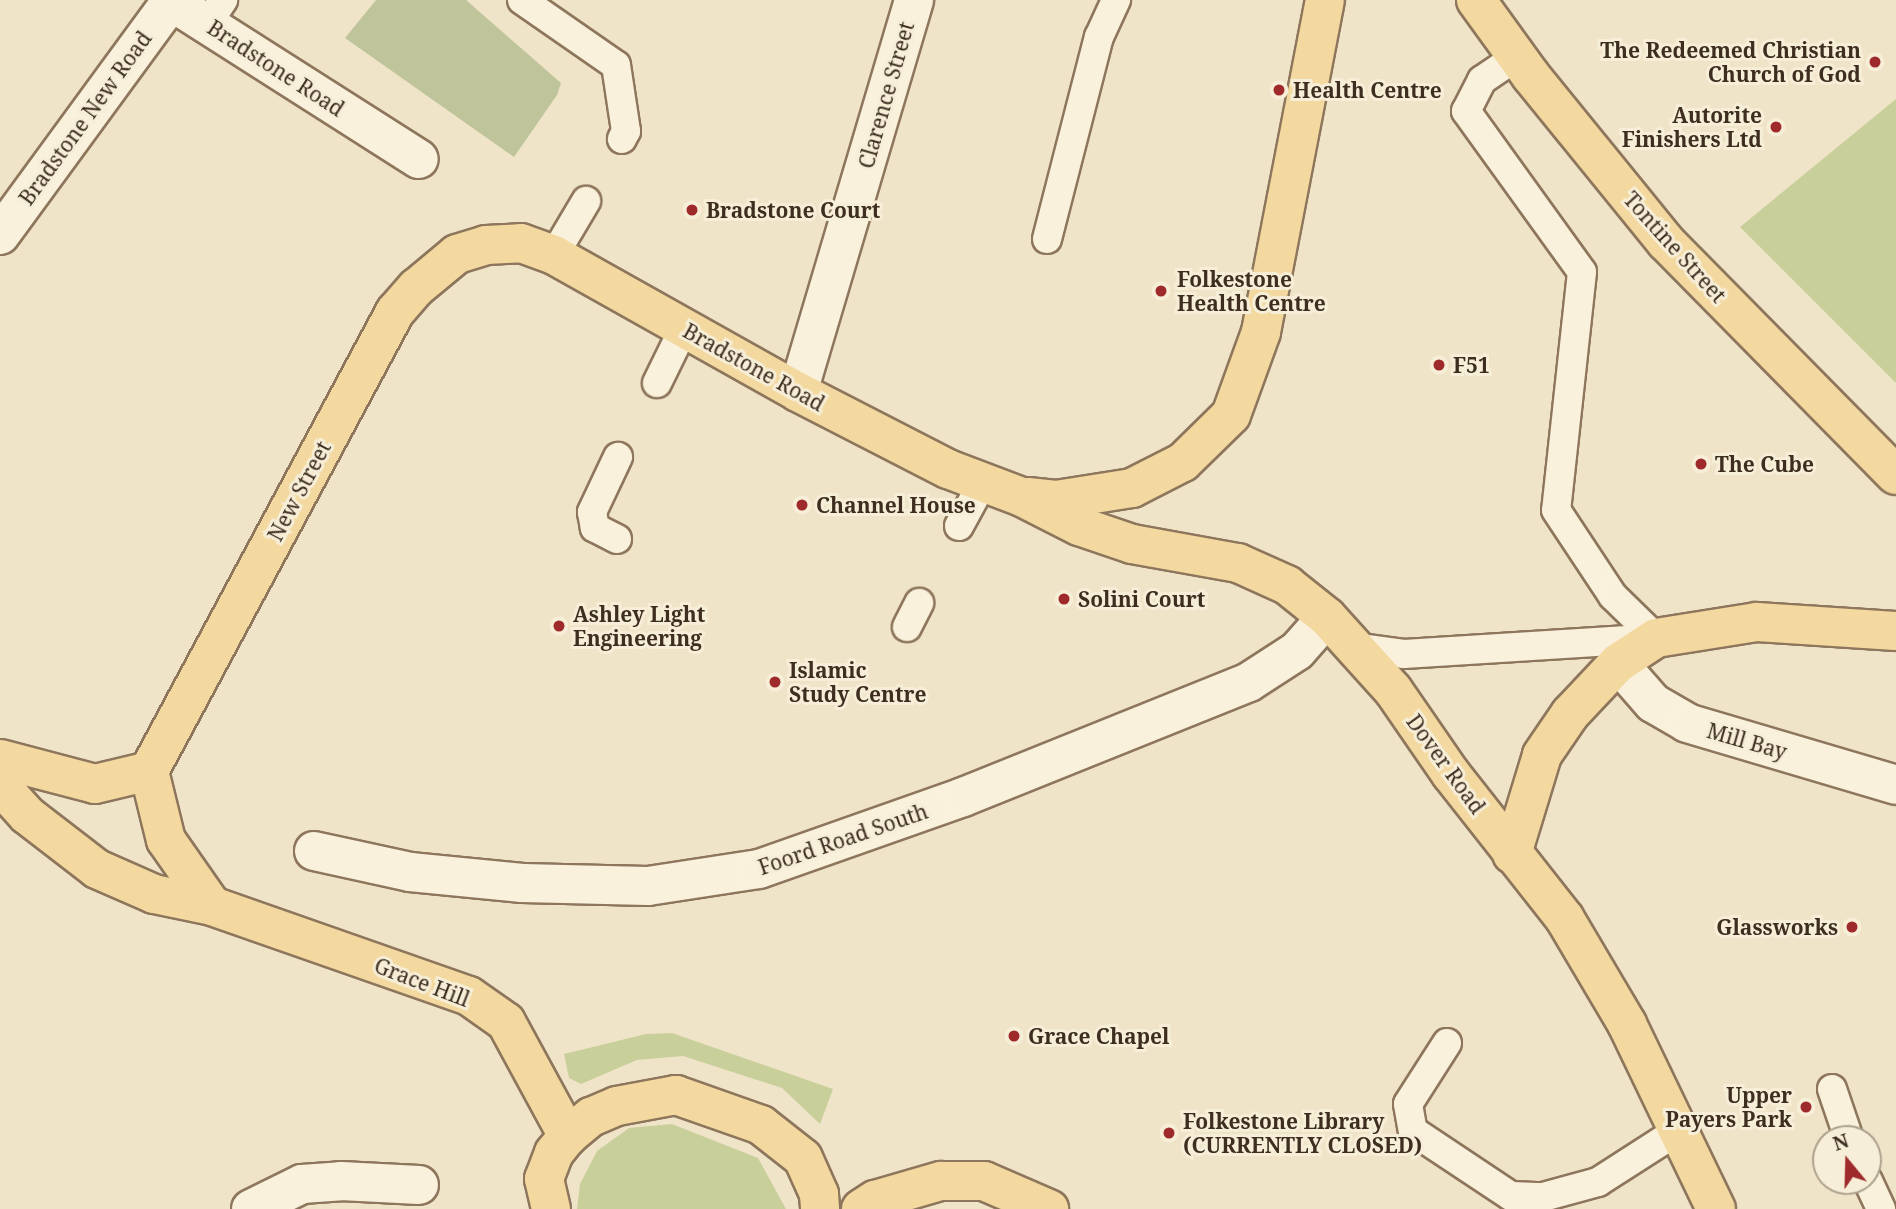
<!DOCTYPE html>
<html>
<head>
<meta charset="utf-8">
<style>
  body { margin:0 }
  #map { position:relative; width:1896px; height:1209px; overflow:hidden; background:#f0e4c8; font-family:"Noto Serif",serif }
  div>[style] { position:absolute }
  .green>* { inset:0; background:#c9cf9b }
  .cemetery>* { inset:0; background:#bfc49a }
  .roads { filter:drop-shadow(2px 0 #8d765c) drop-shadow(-2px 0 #8d765c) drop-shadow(0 2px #8d765c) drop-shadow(0 -2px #8d765c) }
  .lane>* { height:28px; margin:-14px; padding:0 14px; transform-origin:14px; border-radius:14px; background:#faf1dc }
  .street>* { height:38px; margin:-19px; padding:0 19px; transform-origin:19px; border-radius:19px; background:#faf1dc }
  .primary>* { height:38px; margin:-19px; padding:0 19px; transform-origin:19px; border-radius:19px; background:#f3d9a0 }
  .dots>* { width:19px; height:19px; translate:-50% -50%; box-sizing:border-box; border:4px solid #f7eed8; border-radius:50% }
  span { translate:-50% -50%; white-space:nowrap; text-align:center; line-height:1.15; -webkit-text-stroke:6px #f7eed8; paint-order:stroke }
  .poi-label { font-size:21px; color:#3d2e20; font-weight:700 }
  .right { translate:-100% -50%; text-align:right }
  .left { translate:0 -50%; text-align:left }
  .street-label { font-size:21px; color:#3d2e20 }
  .north { position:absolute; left:1812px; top:1125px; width:70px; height:70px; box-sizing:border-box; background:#f7eed8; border:2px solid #ada18e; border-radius:50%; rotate:341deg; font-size:19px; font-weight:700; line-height:28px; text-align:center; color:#3d2e20 }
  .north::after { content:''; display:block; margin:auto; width:24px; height:32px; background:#9e2a2b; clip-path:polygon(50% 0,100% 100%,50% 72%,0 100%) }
</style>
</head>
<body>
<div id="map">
  <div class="green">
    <div style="clip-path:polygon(1896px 99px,1896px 383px,1740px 227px)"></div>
    <div style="clip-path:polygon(672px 1033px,833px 1089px,820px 1124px,782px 1088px,683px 1056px,637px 1060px,581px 1084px,569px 1078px,564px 1054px,646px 1034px)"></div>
    <div style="clip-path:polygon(672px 1124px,758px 1158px,786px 1209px,577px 1209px,580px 1184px,597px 1151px,629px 1128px)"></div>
  </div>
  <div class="cemetery">
    <div style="clip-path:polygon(376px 0,466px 0,561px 83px,557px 95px,514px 157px,345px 38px)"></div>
  </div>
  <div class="roads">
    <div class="lane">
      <div style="left:522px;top:0;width:114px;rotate:34.7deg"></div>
      <div style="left:616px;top:65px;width:67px;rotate:81.4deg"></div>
      <div style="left:626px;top:131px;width:9px;rotate:117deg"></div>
      <div style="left:207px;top:24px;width:29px;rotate:-56deg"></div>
      <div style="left:1516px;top:57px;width:41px;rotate:145.9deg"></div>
      <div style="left:1482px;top:80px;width:35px;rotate:117deg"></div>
      <div style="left:1466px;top:111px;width:198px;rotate:54.2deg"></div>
      <div style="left:1582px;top:272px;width:239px;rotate:96.2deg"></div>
      <div style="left:1556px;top:510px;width:103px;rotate:56.5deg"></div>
      <div style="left:1613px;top:596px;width:60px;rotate:44.3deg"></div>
      <div style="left:1047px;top:239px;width:209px;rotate:-75.6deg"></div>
      <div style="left:1099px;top:37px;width:41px;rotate:-65.3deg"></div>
      <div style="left:554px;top:255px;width:63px;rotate:-59.3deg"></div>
      <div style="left:657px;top:383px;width:61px;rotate:-63.9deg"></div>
      <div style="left:959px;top:526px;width:50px;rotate:-61.4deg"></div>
      <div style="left:617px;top:539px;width:25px;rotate:-153deg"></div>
      <div style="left:595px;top:528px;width:16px;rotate:-101deg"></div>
      <div style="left:592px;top:512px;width:61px;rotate:-64.7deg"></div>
      <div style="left:907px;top:627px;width:27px;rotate:-63deg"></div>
      <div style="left:1354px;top:647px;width:50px;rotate:8deg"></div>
      <div style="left:1404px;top:654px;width:252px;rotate:-3.6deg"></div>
      <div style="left:1447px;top:1043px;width:72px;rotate:122.6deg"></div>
      <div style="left:1408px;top:1104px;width:27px;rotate:80deg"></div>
      <div style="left:1413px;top:1131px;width:118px;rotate:33.6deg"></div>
      <div style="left:1511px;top:1196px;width:32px;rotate:2deg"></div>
      <div style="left:1543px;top:1197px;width:57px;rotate:-15.3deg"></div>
      <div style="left:1598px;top:1182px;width:96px;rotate:-32.7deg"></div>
      <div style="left:1832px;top:1089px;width:53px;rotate:71.2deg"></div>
      <div style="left:1868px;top:1181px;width:31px;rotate:65deg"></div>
    </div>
    <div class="street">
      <div style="left:169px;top:0;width:296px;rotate:32.5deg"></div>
      <div style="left:0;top:235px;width:290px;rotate:-53.8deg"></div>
      <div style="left:798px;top:392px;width:409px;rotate:-73.5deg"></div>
      <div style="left:1618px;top:663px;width:53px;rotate:48.8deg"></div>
      <div style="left:1653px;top:703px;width:39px;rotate:30deg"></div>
      <div style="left:1687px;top:723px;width:218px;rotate:16.5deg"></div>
      <div style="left:314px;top:851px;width:98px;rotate:12.3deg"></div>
      <div style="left:410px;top:872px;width:113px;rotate:5.6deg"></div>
      <div style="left:522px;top:883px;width:126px;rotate:1.4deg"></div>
      <div style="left:648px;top:886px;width:112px;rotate:-8.7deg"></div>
      <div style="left:759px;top:869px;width:216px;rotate:-19.4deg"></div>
      <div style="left:963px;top:797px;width:308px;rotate:-21.9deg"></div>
      <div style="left:1249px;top:682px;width:57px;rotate:-32.9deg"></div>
      <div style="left:1297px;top:651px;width:45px;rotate:-48.6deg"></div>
      <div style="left:251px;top:1209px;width:57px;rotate:-26.1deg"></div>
      <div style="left:302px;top:1184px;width:39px;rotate:-4deg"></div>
      <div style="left:341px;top:1181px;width:78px;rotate:2.9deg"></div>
    </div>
    <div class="primary">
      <div style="left:1476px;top:0;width:94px;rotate:54.1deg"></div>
      <div style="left:1531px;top:76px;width:214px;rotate:50.9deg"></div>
      <div style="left:1666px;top:242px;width:327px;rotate:45.4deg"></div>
      <div style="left:1028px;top:497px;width:28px;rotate:6deg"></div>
      <div style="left:1056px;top:500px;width:77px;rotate:-9deg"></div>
      <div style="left:1132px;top:488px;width:57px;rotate:-27deg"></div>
      <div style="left:1183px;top:462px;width:67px;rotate:-44.4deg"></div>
      <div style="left:1231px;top:415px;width:88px;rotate:-70.1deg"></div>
      <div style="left:1261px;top:332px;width:338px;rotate:-79.1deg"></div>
      <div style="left:0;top:759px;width:98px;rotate:14.7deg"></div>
      <div style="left:95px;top:784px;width:56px;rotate:-13.5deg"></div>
      <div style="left:149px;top:771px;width:521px;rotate:-61.81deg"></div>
      <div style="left:395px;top:312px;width:32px;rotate:-49deg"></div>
      <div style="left:416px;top:288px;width:53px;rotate:-39.7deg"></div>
      <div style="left:457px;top:254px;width:30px;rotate:-17deg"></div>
      <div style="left:486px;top:245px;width:35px;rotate:-3deg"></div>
      <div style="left:521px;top:243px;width:35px;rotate:20deg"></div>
      <div style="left:554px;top:255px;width:280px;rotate:29.3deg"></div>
      <div style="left:798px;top:392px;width:169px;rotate:27.2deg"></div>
      <div style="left:948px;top:469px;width:79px;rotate:20.7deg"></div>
      <div style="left:1022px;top:497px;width:64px;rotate:27deg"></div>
      <div style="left:1079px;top:526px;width:56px;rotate:18.8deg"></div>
      <div style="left:1132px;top:544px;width:108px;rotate:10.2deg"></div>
      <div style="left:1238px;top:563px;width:54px;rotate:24.2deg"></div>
      <div style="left:1287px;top:585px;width:51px;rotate:38.7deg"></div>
      <div style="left:1327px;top:617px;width:98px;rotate:47.9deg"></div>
      <div style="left:1393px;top:690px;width:102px;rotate:55.4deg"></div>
      <div style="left:1451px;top:774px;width:184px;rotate:51.8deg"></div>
      <div style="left:1565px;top:919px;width:122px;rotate:59.4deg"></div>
      <div style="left:1627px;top:1024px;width:205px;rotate:64.3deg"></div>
      <div style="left:149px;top:771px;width:71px;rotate:76.2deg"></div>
      <div style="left:166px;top:840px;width:80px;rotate:55.1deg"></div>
      <div style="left:0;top:785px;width:40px;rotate:48deg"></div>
      <div style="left:27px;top:815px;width:88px;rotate:37.6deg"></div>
      <div style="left:97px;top:869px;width:62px;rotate:23.7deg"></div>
      <div style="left:154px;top:894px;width:59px;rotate:11.7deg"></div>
      <div style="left:212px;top:906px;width:272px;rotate:19.3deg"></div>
      <div style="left:469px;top:996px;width:45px;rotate:35.1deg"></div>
      <div style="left:506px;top:1022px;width:130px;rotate:61.5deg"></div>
      <div style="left:1512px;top:854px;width:103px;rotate:-73.1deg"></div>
      <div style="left:1542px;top:755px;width:50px;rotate:-55.7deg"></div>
      <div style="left:1570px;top:714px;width:70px;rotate:-46.7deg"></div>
      <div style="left:1618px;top:663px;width:45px;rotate:-33.3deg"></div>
      <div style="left:1656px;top:638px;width:102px;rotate:-9deg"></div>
      <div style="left:1757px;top:622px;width:139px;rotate:3.7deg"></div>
      <div style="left:551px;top:1209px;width:31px;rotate:-103deg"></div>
      <div style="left:544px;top:1179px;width:28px;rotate:-69deg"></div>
      <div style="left:554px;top:1153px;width:22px;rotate:-51deg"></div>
      <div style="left:568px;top:1136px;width:30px;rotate:-40deg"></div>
      <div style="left:591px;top:1117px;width:28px;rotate:-23deg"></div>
      <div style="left:617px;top:1106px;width:60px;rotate:-10.6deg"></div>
      <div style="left:676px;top:1095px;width:90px;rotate:19.4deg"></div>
      <div style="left:761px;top:1125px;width:53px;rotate:38.2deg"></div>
      <div style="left:803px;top:1158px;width:39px;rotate:66deg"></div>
      <div style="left:819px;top:1194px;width:15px;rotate:86deg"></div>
      <div style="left:861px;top:1209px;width:17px;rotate:-33deg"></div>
      <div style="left:875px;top:1200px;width:69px;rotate:-16.1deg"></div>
      <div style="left:941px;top:1181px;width:43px"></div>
      <div style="left:984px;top:1181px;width:71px;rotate:23.3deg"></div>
    </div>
  </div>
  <div class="dots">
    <div style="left:1875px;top:62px;background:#9e2a2b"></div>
    <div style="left:1279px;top:90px;background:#9e2a2b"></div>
    <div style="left:1776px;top:127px;background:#9e2a2b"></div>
    <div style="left:692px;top:210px;background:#9e2a2b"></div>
    <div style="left:1161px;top:291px;background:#9e2a2b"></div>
    <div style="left:1439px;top:365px;background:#9e2a2b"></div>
    <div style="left:1701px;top:464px;background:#9e2a2b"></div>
    <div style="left:802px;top:505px;background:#9e2a2b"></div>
    <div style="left:1064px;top:599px;background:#9e2a2b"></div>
    <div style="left:559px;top:626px;background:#9e2a2b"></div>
    <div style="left:775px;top:682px;background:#9e2a2b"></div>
    <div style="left:1852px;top:927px;background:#9e2a2b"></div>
    <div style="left:1014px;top:1036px;background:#9e2a2b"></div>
    <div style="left:1806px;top:1107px;background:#9e2a2b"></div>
    <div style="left:1169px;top:1133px;background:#9e2a2b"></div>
  </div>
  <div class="poi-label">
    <span class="right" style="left:1861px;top:62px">The Redeemed Christian<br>Church of God</span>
    <span class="left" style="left:1293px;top:90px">Health Centre</span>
    <span class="right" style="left:1762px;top:127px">Autorite<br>Finishers Ltd</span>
    <span class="left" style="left:706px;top:210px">Bradstone Court</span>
    <span class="left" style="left:1177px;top:291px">Folkestone<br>Health Centre</span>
    <span class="left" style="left:1453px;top:365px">F51</span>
    <span class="left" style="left:1715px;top:464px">The Cube</span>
    <span class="left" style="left:816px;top:505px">Channel House</span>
    <span class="left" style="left:1078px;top:599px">Solini Court</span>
    <span class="left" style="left:573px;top:626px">Ashley Light<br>Engineering</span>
    <span class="left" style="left:789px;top:682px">Islamic<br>Study Centre</span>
    <span class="right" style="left:1838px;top:927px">Glassworks</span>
    <span class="left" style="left:1028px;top:1036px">Grace Chapel</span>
    <span class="right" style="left:1792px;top:1107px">Upper<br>Payers Park</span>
    <span class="left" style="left:1183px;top:1133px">Folkestone Library<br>(CURRENTLY CLOSED)</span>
  </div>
  <div class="street-label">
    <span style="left:276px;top:68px;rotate:33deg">Bradstone Road</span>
    <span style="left:886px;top:95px;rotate:-74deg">Clarence Street</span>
    <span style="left:85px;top:118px;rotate:-54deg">Bradstone New Road</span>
    <span style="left:1675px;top:247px;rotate:48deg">Tontine Street</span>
    <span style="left:754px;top:367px;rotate:29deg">Bradstone Road</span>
    <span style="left:299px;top:491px;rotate:-62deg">New Street</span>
    <span style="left:1747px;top:741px;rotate:16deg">Mill Bay</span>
    <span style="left:1446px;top:764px;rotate:54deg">Dover Road</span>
    <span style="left:843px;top:839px;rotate:-19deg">Foord Road South</span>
    <span style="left:422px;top:982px;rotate:21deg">Grace Hill</span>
  </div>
  <div class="north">N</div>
</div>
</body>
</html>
